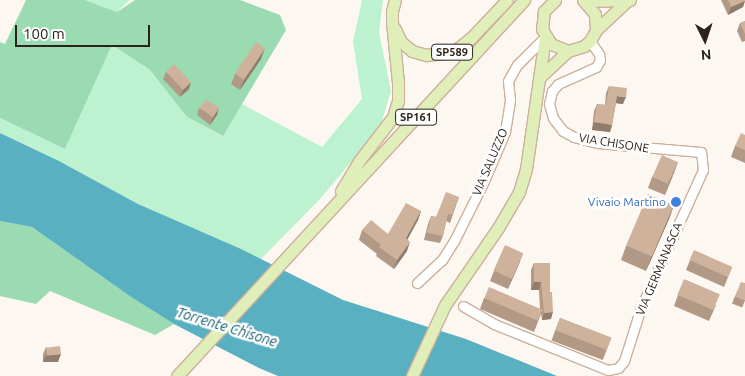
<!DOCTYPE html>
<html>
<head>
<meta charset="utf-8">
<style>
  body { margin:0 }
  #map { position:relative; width:745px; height:376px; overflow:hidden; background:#fdf7f2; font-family:Ubuntu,sans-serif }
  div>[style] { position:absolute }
  .green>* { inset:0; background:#bdf2d0 }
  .forest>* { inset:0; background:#9adbb2 }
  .water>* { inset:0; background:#59b0c1 }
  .roads { filter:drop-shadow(1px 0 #cdb09a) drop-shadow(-1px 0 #cdb09a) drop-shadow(0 1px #cdb09a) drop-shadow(0 -1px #cdb09a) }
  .minor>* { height:9px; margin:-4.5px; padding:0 4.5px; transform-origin:4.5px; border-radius:4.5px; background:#fff }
  .major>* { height:11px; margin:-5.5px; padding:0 5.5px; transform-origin:5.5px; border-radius:5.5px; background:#e0eeba }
  .wall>* { inset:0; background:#b19985; transform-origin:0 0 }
  .shaded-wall>* { inset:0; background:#907d6c }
  .building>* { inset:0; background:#ceb29b; transform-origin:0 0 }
  .dots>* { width:14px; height:14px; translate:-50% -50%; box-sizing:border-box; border:2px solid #fff; border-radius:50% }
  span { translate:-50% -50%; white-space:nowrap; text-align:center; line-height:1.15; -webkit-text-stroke:5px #fff; paint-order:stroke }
  .shield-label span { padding:1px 4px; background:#fff; border:1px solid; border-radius:4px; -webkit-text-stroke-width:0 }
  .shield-label { font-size:11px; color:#2d221a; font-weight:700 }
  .street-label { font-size:12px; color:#2d221a }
  .shop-label { font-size:12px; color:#366cbe }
  .right { translate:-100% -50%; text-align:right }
  .water-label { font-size:14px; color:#135c69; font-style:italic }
  .north { position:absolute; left:680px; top:15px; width:50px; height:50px; -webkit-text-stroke:4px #fff; paint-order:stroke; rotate:176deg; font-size:14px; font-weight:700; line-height:20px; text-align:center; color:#2d221a }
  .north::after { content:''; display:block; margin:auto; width:18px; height:22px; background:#2d221a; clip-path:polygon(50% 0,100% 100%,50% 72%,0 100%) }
  .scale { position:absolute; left:15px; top:25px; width:135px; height:22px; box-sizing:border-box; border:2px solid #2d221a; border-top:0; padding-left:6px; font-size:15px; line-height:18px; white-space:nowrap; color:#2d221a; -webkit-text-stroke:4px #fff; paint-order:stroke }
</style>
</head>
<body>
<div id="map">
  <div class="green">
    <div style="clip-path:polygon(85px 0,130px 0,117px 12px)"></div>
    <div style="clip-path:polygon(362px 0,383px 0,379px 32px,391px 91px,380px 127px,321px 198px,261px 259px,138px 204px,59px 161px,0 133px,0 118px,65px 149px,112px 45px,150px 70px,187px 117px,222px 136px,242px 104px,322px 147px,362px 99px,353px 42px)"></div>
  </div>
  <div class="forest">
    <div style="clip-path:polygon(26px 0,85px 0,117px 12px,135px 0,240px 0,280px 15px,286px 30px,223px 136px,187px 117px,150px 70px,112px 45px,65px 149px,0 118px,0 42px,5px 44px)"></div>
    <div style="clip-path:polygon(0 221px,32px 227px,131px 297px,174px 324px,155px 335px,50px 291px,36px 304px,0 296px)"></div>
  </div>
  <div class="water">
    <div style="clip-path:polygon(0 133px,59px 161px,138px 204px,241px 249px,343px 300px,466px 339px,557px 376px,278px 376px,259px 368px,174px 324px,131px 297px,32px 227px,0 221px)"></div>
  </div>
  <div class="roads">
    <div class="minor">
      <div style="left:417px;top:283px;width:34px;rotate:-43deg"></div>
      <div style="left:442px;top:260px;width:22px;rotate:-58deg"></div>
      <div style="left:454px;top:241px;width:67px;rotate:-63.4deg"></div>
      <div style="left:484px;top:181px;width:53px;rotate:-66.8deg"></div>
      <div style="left:505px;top:132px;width:32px;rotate:-81deg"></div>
      <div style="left:510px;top:100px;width:19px;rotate:-96deg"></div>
      <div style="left:508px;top:81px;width:18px;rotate:-61deg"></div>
      <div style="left:517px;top:65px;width:40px;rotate:-45deg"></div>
      <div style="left:463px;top:306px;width:36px;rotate:30deg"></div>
      <div style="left:494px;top:324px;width:123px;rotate:22deg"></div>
      <div style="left:608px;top:370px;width:10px;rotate:-11deg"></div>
      <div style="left:618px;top:368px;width:9px;rotate:-49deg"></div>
      <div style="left:624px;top:361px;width:57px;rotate:-72.5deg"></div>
      <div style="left:641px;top:307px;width:150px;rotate:-65.7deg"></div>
      <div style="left:703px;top:170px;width:18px;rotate:-96deg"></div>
      <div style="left:701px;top:152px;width:104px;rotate:-175.1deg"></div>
      <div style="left:597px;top:143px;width:24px;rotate:-165deg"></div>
      <div style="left:574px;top:137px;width:13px;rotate:-151deg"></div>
      <div style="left:563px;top:131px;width:16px;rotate:-128deg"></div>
      <div style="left:553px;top:118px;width:15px;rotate:-106deg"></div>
      <div style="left:549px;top:104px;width:13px;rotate:-77deg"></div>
      <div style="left:552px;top:91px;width:9px;rotate:-49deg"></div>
      <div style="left:558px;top:84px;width:42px;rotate:-24.1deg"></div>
      <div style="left:596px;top:67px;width:8px;rotate:-60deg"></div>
      <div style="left:600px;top:60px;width:6px;rotate:-99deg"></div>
      <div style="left:599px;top:54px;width:16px;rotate:-125deg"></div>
    </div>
    <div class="major">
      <div style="left:555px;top:0;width:16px;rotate:135deg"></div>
      <div style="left:544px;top:11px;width:18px;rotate:96deg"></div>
      <div style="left:542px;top:29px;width:17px;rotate:59deg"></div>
      <div style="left:551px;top:44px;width:18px;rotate:22deg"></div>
      <div style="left:568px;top:51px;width:17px;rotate:-17deg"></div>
      <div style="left:584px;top:46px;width:8px;rotate:-40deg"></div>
      <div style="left:590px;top:41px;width:13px;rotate:-61deg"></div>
      <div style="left:596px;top:30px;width:16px;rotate:-94deg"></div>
      <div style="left:595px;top:14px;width:18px;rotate:-131deg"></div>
      <div style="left:585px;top:1px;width:45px;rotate:-1.3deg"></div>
      <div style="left:395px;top:29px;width:14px;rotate:65deg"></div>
      <div style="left:401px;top:42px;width:14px;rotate:39deg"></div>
      <div style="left:412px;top:51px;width:15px;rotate:16deg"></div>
      <div style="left:426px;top:55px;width:27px;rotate:-6deg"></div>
      <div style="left:453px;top:52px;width:23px;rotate:-38deg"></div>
      <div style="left:471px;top:38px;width:52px;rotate:-46.5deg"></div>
      <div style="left:596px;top:30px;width:42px;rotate:-43.1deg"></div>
      <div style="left:541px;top:76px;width:37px;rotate:-43deg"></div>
      <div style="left:341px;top:191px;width:35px;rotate:-59deg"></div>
      <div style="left:359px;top:161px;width:56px;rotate:-52.3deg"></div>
      <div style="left:393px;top:117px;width:17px;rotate:-73deg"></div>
      <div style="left:398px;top:101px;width:18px;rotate:-90deg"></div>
      <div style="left:398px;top:83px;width:61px;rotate:-95.6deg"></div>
      <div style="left:392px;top:22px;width:11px;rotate:-90deg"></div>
      <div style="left:392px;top:11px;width:11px;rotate:-75deg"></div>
      <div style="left:177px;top:376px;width:512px;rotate:-47.3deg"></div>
      <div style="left:412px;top:376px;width:78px;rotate:-65.1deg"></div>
      <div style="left:445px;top:305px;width:93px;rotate:-55.5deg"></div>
      <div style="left:498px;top:228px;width:42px;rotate:-59.7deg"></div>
      <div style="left:519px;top:192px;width:24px;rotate:-73deg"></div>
      <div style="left:526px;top:169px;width:133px;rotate:-81.8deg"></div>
    </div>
  </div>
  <div class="wall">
    <div style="clip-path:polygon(721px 0,745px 0,743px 7px,728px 15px)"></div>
    <div style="clip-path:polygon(745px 21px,745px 41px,742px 42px,737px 31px,740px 23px)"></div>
    <div style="clip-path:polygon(261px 59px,240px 90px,231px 84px,235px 74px)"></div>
    <div style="clip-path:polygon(166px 72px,189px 89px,180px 97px,163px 79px)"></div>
    <div style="clip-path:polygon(609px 86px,623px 104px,616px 103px,612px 125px,610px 132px,592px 130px,594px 111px,597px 104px,605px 105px,606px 93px)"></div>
    <div style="clip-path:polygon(199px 108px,217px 115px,210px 125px,197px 115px)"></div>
    <div style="clip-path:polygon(745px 135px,745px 163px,731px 157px,735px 146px)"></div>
    <div style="clip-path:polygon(678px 162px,665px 195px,648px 188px,652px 177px)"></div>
    <div style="clip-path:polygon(459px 197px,450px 223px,446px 221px,443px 236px,440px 243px,424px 240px,428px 224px,431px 216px,436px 217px)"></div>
    <div style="clip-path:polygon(674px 205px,669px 219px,646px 271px,621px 260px,626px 246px)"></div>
    <div style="clip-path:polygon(421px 211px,418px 220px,407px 239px,407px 251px,394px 269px,376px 256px,377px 254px,359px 240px,362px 230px,388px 234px)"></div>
    <div style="clip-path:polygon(523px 253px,508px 289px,490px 281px,494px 271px)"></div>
    <div style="clip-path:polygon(690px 260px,732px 267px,724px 287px,686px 270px)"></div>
    <div style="clip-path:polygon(534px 263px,550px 292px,551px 319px,542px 320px,541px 314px,534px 332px,480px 309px,484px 298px,540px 309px,539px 290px,531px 290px,531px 270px)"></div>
    <div style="clip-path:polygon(678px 295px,716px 305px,709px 321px,674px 306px)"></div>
    <div style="left:735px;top:296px;width:11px;height:8px;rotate:22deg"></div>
    <div style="left:560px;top:318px;width:55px;height:24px;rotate:21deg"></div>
    <div style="clip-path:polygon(46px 347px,58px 362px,43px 362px,43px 354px)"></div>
  </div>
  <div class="shaded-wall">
    <div style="clip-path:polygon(745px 1px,743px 7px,728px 15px,731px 7px)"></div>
    <div style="clip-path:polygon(265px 48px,261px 59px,240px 90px,244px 80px)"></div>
    <div style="clip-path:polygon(191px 82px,189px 89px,180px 97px,183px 90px)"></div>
    <div style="clip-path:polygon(617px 96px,626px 97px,623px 104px,614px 103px)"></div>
    <div style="clip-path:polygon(219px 108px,217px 115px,210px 125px,213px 117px)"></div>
    <div style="clip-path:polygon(594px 122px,612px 125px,610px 132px,592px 130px)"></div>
    <div style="clip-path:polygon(678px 162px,674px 173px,665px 195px,669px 184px)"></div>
    <div style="clip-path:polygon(674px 205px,669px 219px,646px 271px,651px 257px)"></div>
    <div style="clip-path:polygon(421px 211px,418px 220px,403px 248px,406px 238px)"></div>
    <div style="clip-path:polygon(410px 242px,407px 251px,394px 269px,397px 260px)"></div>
    <div style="clip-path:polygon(523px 253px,519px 264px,508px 289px,512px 278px)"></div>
    <div style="clip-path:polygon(534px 282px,541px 282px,539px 290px,531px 290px)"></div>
    <div style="clip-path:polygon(553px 312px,551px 319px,542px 320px,544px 313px)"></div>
    <div style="clip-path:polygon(61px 354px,58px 362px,43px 362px,46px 355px)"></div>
  </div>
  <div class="building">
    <div style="clip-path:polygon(728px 0,745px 0,745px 1px,731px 7px)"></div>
    <div style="clip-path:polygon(745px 21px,745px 34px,740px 23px)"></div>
    <div style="left:256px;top:42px;width:11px;height:38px;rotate:34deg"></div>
    <div style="left:174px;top:64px;width:25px;height:11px;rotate:47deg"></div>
    <div style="clip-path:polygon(609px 86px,627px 88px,626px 97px,617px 96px,612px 125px,594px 122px,597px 104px,606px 105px)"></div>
    <div style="left:206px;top:99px;width:16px;height:11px;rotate:35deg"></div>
    <div style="clip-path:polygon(741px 133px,745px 135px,745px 150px,735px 146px)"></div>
    <div style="left:662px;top:155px;width:17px;height:24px;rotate:24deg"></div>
    <div style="clip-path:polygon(446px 192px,459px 197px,452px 215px,448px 214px,443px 236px,427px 233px,431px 216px,436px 217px)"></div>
    <div style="left:648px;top:194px;width:28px;height:56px;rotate:23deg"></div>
    <div style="clip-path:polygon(406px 203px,421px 211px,406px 238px,410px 242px,397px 260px,379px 247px,381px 245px,362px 230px,371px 220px,388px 234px)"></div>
    <div style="left:505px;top:245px;width:20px;height:28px;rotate:24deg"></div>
    <div style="left:694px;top:250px;width:42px;height:11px;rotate:24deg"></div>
    <div style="clip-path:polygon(534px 263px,550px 263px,550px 292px,552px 292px,553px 312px,544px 313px,541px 282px,534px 282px)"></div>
    <div style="left:684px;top:279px;width:39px;height:17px;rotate:23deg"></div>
    <div style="clip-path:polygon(741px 282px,745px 283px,745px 300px,735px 296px)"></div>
    <div style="left:489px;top:287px;width:58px;height:12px;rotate:23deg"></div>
    <div style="left:560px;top:318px;width:55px;height:13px;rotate:21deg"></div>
    <div style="left:60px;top:346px;width:8px;height:14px;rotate:83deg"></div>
  </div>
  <div class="dots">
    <div style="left:676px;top:202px;background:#3f7fe0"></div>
  </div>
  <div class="shield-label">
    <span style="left:452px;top:52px">SP589</span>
    <span style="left:416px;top:117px">SP161</span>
  </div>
  <div class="street-label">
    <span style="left:614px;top:143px;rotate:9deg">VIA CHISONE</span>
    <span style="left:490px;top:162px;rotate:-67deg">VIA SALUZZO</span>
    <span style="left:659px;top:269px;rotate:-67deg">VIA GERMANASCA</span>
  </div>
  <div class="shop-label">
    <span class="right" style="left:666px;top:202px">Vivaio Martino</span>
  </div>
  <div class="water-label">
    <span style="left:227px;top:327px;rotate:17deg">Torrente Chisone</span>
  </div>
  <div class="north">N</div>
  <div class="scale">100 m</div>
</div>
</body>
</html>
